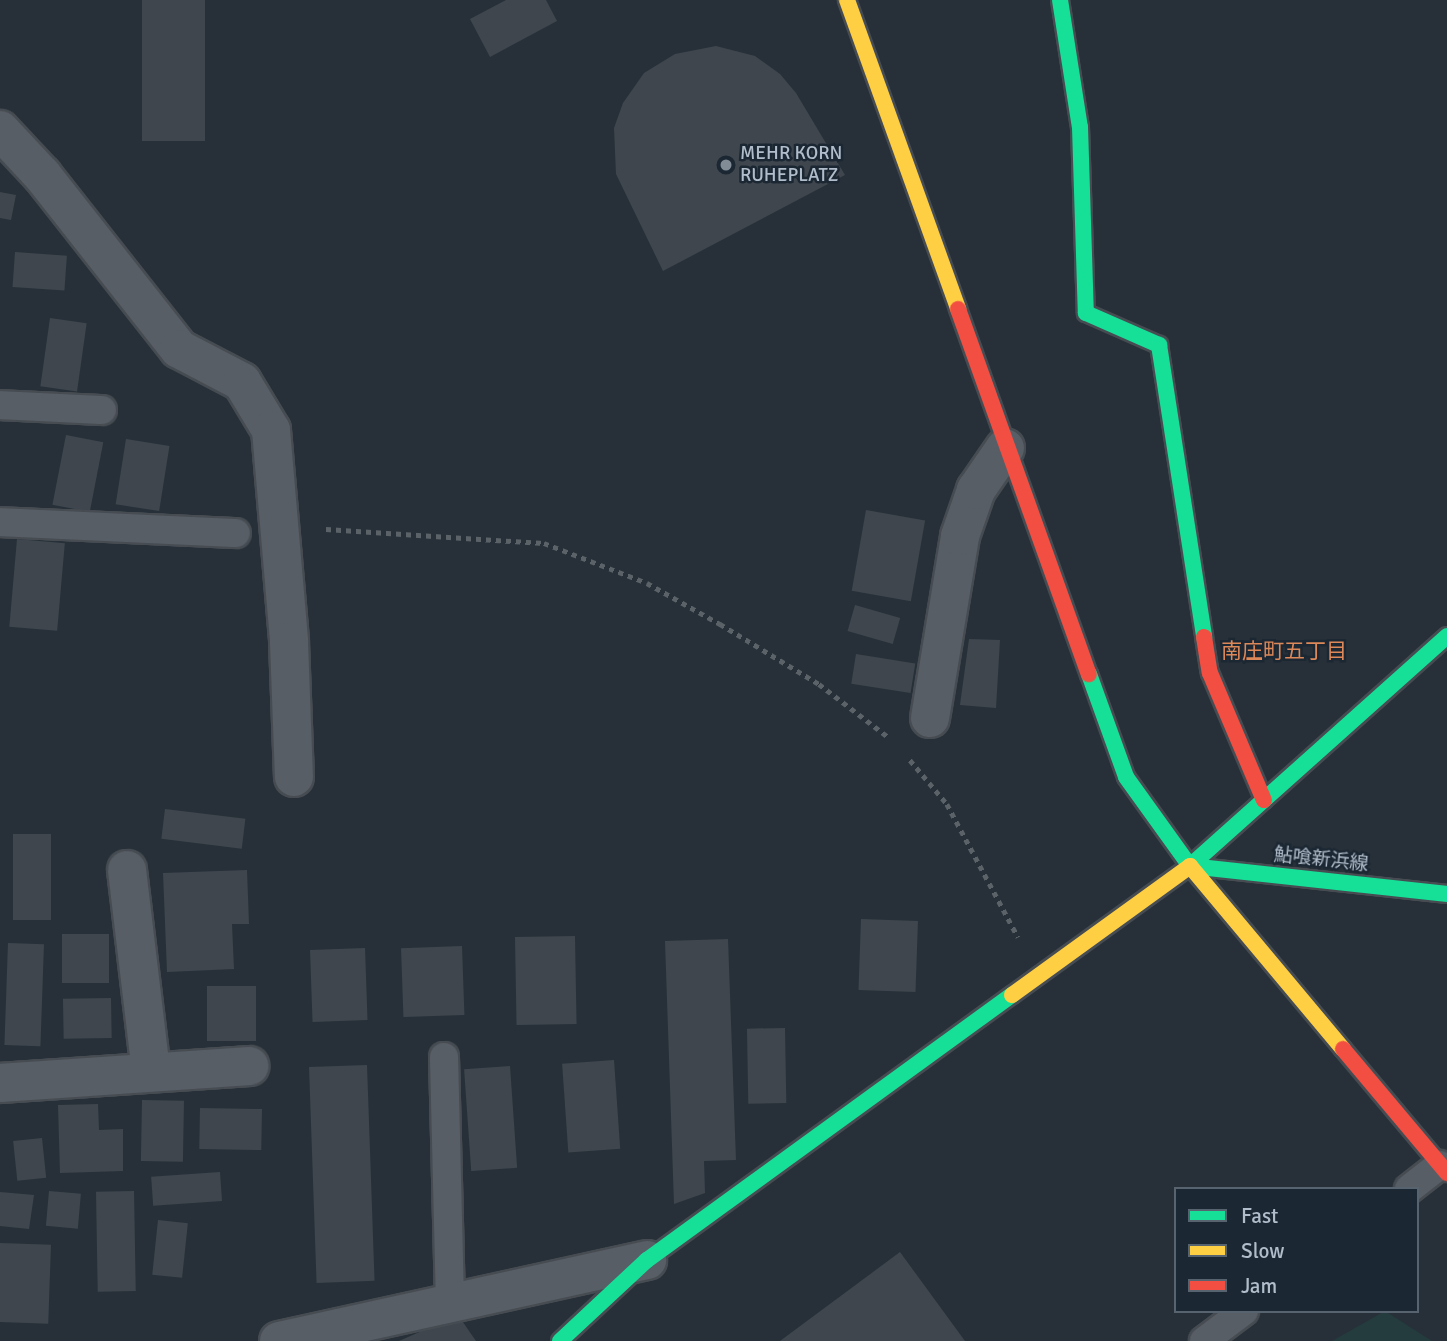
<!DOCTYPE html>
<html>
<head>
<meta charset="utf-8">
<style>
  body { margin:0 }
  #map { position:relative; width:1447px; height:1341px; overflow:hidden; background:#273038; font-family:Signika,"Noto Sans JP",sans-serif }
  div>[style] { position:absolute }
  .green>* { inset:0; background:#243c3e }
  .building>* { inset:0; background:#3f464e; transform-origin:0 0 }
  .path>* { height:4.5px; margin-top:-2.25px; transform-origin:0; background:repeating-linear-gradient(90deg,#5b6369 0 5px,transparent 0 10px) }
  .roads { filter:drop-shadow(2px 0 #464c52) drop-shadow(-2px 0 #464c52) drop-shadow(0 2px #464c52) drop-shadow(0 -2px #464c52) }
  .lane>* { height:28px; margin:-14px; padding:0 14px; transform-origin:14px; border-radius:14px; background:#585e66 }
  .street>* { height:38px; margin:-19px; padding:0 19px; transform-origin:19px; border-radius:19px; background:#585e66 }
  .fast>* { height:16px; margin:-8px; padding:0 8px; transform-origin:8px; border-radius:8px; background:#16e098 }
  .slow>* { height:16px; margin:-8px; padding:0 8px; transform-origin:8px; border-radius:8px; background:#ffcf43 }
  .jam>* { height:16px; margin:-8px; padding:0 8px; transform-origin:8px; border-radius:8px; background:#f24e42 }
  .dots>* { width:19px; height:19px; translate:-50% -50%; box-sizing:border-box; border:4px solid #1b2733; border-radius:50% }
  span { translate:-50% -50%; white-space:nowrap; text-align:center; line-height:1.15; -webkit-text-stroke:5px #1b2733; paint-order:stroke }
  .poi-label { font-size:19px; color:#b1bdca }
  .left { translate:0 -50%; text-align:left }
  .street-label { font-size:19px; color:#b1bdca }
  .neighbourhood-label { font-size:21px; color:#dd8859 }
  .legend { position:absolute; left:1174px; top:1187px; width:245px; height:126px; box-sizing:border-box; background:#1b2733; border:2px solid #57636f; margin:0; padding:9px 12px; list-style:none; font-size:21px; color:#b1bdca }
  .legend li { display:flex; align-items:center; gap:14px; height:35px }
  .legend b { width:35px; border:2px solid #57636f }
</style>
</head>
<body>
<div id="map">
  <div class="green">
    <div style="clip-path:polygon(1385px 1311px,1432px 1341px,1332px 1341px)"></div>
  </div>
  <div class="building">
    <div style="left:142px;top:0;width:63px;height:141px"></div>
    <div style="clip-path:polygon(506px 0,546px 0,557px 21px,490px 57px,470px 19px)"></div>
    <div style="clip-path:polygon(716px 46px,755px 56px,780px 74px,796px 93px,845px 175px,663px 271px,616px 174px,614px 128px,623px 103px,644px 73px,675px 54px)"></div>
    <div style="clip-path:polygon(0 192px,16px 195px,11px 220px,0 218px)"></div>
    <div style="left:15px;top:252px;width:52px;height:35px;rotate:4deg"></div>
    <div style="left:50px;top:318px;width:37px;height:69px;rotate:8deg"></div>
    <div style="left:66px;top:435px;width:38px;height:71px;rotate:11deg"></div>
    <div style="left:126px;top:439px;width:44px;height:66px;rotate:9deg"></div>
    <div style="left:866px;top:510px;width:60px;height:82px;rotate:10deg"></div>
    <div style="left:17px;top:539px;width:48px;height:88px;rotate:5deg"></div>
    <div style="left:855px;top:605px;width:47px;height:27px;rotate:16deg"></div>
    <div style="clip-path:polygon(969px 639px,1000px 640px,996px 708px,960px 705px)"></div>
    <div style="left:856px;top:654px;width:60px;height:30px;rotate:9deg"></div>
    <div style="left:165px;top:809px;width:81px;height:30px;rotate:7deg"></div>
    <div style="left:51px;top:834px;width:86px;height:38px;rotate:90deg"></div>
    <div style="clip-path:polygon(247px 870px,249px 924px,232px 924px,234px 969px,167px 972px,163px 873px)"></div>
    <div style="left:861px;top:919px;width:57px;height:71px;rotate:2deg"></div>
    <div style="left:62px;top:934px;width:47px;height:49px"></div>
    <div style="left:575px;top:936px;width:88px;height:60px;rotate:89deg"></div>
    <div style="clip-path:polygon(728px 939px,736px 1160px,704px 1161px,705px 1193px,674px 1204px,665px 941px)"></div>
    <div style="left:8px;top:943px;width:36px;height:102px;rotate:2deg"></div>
    <div style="left:462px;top:946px;width:69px;height:61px;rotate:88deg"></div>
    <div style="left:365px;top:948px;width:72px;height:55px;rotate:88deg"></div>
    <div style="left:207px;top:986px;width:49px;height:55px"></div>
    <div style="left:111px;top:998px;width:40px;height:48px;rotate:89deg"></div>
    <div style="left:785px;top:1028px;width:75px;height:38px;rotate:89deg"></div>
    <div style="left:614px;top:1060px;width:89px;height:52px;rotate:86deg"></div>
    <div style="left:367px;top:1065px;width:216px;height:58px;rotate:88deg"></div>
    <div style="left:510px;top:1066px;width:102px;height:46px;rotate:86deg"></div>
    <div style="left:142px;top:1100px;width:42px;height:61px;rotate:1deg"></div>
    <div style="clip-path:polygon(98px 1104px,99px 1130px,123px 1129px,123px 1171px,60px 1173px,58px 1105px)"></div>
    <div style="left:200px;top:1108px;width:62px;height:41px;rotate:1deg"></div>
    <div style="left:42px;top:1138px;width:40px;height:29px;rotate:84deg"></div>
    <div style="left:220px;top:1172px;width:29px;height:69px;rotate:86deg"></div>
    <div style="left:49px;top:1191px;width:32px;height:35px;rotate:5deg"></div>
    <div style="left:134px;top:1191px;width:100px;height:38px;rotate:89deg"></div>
    <div style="clip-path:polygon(0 1192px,34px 1195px,29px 1229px,0 1226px)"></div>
    <div style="left:158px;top:1220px;width:30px;height:55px;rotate:6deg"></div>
    <div style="left:0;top:1243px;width:51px;height:79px;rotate:2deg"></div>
    <div style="clip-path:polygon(900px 1252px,965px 1341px,780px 1341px)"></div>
    <div style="clip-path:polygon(458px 1315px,476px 1341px,399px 1341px)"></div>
  </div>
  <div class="path">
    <div style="left:326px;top:529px;width:218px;rotate:3.7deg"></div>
    <div style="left:544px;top:543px;width:110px;rotate:21.2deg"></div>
    <div style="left:647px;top:583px;width:84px;rotate:29.3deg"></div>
    <div style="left:720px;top:624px;width:116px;rotate:31.2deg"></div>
    <div style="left:819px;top:684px;width:86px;rotate:37.4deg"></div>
    <div style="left:910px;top:760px;width:57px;rotate:49.9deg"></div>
    <div style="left:947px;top:804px;width:151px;rotate:61.9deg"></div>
  </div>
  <div class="roads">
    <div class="lane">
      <div style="left:0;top:405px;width:102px;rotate:2.8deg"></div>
      <div style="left:0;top:522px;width:236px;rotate:2.7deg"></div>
      <div style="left:444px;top:1057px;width:246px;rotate:88.6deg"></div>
      <div style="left:1409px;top:1189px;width:39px;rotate:-38deg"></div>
      <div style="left:1204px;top:1341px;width:50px;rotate:-36.9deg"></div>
    </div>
    <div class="street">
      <div style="left:0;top:130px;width:62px;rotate:47deg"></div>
      <div style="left:42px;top:175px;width:221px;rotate:51.8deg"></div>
      <div style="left:179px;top:349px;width:71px;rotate:27.6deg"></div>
      <div style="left:242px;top:382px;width:56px;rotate:58.9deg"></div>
      <div style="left:271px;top:430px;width:213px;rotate:85.1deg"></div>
      <div style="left:289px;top:642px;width:135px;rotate:87.9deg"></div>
      <div style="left:930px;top:718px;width:184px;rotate:-80.6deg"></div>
      <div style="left:960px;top:536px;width:49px;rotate:-70.8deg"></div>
      <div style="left:976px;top:490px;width:51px;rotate:-55.4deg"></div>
      <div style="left:127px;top:870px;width:203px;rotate:83.2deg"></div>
      <div style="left:0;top:1083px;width:250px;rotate:-3.9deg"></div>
      <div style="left:279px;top:1341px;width:377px;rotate:-12.4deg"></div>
    </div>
    <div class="fast">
      <div style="left:1060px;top:0;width:129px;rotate:81.1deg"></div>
      <div style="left:1080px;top:127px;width:186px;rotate:88.2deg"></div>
      <div style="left:1086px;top:313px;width:80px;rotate:23.7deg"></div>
      <div style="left:1159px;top:345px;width:295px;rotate:81.2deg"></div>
      <div style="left:1089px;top:674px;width:109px;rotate:70.2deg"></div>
      <div style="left:1126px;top:777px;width:110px;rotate:54.3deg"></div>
      <div style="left:1190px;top:866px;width:345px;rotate:-41.8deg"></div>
      <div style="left:1190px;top:866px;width:259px;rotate:6.2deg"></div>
      <div style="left:560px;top:1341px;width:119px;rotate:-43deg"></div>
      <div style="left:647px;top:1260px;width:451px;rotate:-36deg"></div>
    </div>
    <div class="slow">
      <div style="left:847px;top:0;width:328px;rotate:70.2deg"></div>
      <div style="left:1012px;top:995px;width:220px;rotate:-35.9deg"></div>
      <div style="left:1190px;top:866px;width:239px;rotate:50.1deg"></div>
    </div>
    <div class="jam">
      <div style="left:958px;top:309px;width:388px;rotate:70.3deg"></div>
      <div style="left:1204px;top:637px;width:36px;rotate:81deg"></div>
      <div style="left:1210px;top:673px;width:138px;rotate:67deg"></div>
      <div style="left:1343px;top:1049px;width:162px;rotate:50deg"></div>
    </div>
  </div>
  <div class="dots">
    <div style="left:726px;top:165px;background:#818c97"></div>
  </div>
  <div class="poi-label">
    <span class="left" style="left:740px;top:165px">MEHR KORN<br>RUHEPLATZ</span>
  </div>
  <div class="street-label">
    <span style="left:1321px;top:860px;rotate:6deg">鮎喰新浜線</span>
  </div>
  <div class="neighbourhood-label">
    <span style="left:1284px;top:651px">南庄町五丁目</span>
  </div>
  <ul class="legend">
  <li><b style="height:9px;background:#16e098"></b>Fast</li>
  <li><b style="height:9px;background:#ffcf43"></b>Slow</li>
  <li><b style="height:9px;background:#f24e42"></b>Jam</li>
  </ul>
</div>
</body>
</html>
